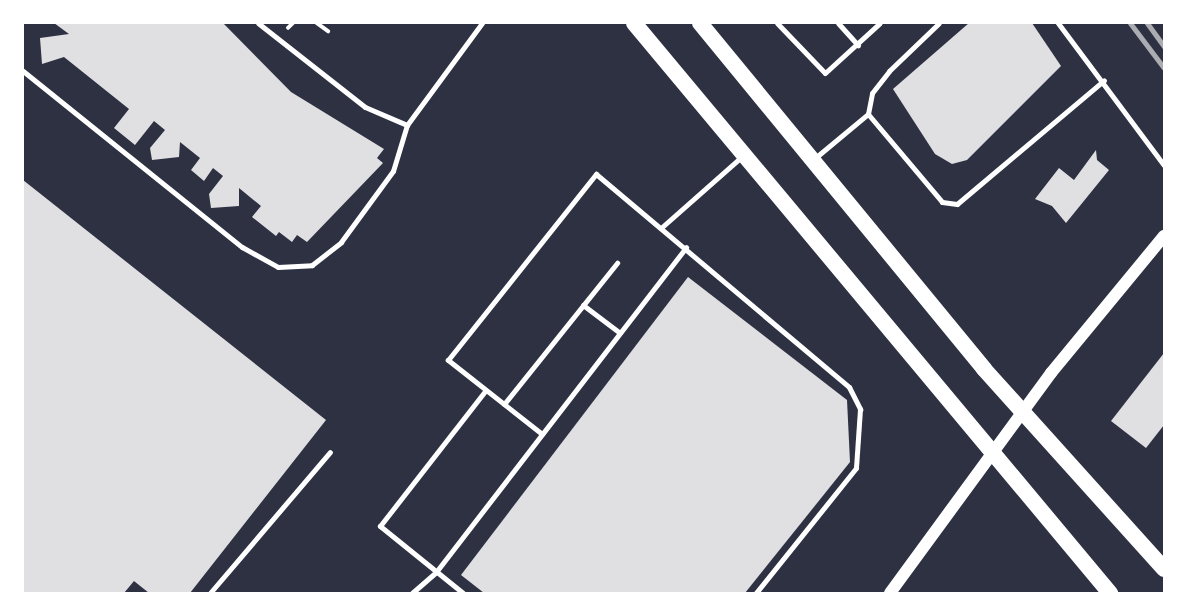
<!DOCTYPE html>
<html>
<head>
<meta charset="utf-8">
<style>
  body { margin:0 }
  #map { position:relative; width:1187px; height:616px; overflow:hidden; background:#2d3142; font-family:Signika,sans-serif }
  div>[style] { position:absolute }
  .building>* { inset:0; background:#e0e0e3 }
  .path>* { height:3.5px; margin:-1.75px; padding:0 1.75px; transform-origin:1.75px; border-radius:1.75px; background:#fff }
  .service>* { height:5px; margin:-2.5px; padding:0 2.5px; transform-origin:2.5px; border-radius:2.5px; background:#fff }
  .tertiary>* { height:12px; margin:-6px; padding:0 6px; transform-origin:6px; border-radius:6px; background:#fff }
  .primary>* { height:16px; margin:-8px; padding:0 8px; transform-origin:8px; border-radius:8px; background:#fff }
  .rail>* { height:5px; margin:-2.5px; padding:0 2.5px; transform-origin:2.5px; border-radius:2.5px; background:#abadb3 }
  span { translate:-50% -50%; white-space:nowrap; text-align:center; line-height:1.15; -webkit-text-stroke:7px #fff; paint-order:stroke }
  .frame { position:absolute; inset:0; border:24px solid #fff; pointer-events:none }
</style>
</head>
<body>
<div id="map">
  <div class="building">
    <div style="clip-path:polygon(54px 23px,223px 23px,291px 92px,384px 149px,377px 158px,383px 163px,307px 242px,297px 235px,292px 242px,279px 232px,276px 236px,252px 217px,261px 206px,239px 188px,239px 206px,211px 208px,209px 194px,223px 176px,213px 168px,204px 181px,191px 170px,200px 158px,180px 142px,179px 157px,152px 160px,150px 148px,165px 130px,154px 121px,135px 145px,114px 128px,129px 109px,64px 57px,42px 64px,40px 38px,69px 34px)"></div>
    <div style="clip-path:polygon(969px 23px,1032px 23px,1061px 66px,967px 160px,952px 164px,935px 154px,893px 89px)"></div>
    <div style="clip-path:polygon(1096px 150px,1097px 160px,1109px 170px,1066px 223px,1052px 206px,1035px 199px,1059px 168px,1074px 180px)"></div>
    <div style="clip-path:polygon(23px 180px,326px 420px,190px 593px,149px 593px,134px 581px,124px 593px,23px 593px)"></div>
    <div style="clip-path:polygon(688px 277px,847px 400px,850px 462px,745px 593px,484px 593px,461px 575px)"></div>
    <div style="clip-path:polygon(1164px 353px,1164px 425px,1146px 448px,1111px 421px)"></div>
  </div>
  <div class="path">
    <div style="left:317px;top:23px;width:14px;rotate:36deg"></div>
    <div style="left:288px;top:28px;width:7px;rotate:-45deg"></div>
  </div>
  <div class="service">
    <div style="left:258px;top:23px;width:136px;rotate:38.1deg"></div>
    <div style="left:365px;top:107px;width:46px;rotate:23.2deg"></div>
    <div style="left:407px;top:125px;width:127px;rotate:-53.7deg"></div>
    <div style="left:777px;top:23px;width:69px;rotate:46.2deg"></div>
    <div style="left:825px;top:73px;width:74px;rotate:-42.3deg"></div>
    <div style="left:838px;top:23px;width:30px;rotate:48deg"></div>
    <div style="left:1058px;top:23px;width:177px;rotate:53.3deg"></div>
    <div style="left:23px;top:71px;width:281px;rotate:38.8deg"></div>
    <div style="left:242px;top:247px;width:41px;rotate:29.1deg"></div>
    <div style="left:278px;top:267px;width:34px;rotate:-3deg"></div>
    <div style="left:312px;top:265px;width:37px;rotate:-38deg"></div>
    <div style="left:341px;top:242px;width:88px;rotate:-53.8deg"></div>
    <div style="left:393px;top:171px;width:48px;rotate:-73.1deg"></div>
    <div style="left:868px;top:114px;width:21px;rotate:-79deg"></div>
    <div style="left:872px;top:93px;width:28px;rotate:-52deg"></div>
    <div style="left:889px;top:71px;width:69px;rotate:-43.8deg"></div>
    <div style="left:815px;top:158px;width:69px;rotate:-39.7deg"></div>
    <div style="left:868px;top:114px;width:115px;rotate:49.9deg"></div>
    <div style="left:942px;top:202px;width:15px;rotate:8deg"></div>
    <div style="left:957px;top:204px;width:192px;rotate:-40.1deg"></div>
    <div style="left:662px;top:227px;width:106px;rotate:-41.5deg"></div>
    <div style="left:583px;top:305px;width:46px;rotate:37.1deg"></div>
    <div style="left:504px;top:404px;width:181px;rotate:-51.3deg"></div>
    <div style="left:542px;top:434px;width:120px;rotate:-141.8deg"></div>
    <div style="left:448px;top:360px;width:238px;rotate:-51.5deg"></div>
    <div style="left:596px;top:174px;width:331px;rotate:40.1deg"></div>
    <div style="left:849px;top:387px;width:25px;rotate:63deg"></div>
    <div style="left:860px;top:409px;width:59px;rotate:93.9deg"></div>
    <div style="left:856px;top:468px;width:160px;rotate:128.7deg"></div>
    <div style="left:210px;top:593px;width:185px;rotate:-49.6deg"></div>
    <div style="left:412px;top:593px;width:32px;rotate:-41deg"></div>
    <div style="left:436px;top:572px;width:410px;rotate:-52.4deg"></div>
    <div style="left:463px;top:593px;width:107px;rotate:-141.1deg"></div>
    <div style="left:380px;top:526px;width:172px;rotate:-52.1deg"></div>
  </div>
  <div class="tertiary">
    <div style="left:890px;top:593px;width:273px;rotate:-53.8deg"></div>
    <div style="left:1051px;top:373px;width:178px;rotate:-50.5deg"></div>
  </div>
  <div class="primary">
    <div style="left:634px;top:23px;width:743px;rotate:50.14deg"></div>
    <div style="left:700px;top:23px;width:448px;rotate:50.6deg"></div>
    <div style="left:984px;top:369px;width:269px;rotate:48deg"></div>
  </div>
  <div class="rail">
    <div style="left:1130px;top:23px;width:56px;rotate:52.9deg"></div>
    <div style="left:1147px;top:23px;width:29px;rotate:54deg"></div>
  </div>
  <div class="frame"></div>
</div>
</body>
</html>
